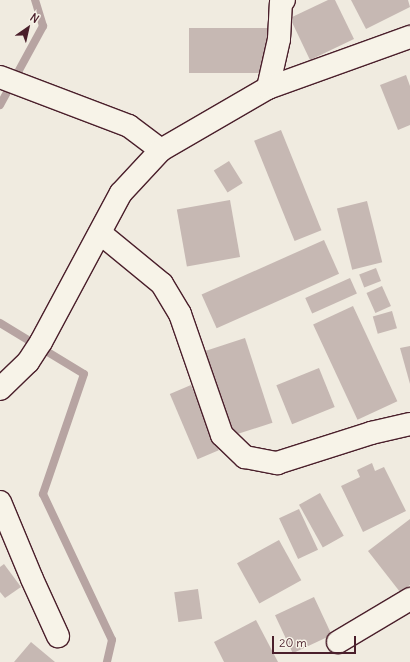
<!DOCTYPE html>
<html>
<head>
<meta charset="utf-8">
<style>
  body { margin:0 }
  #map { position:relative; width:410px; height:662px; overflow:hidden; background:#f0ebe0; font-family:Delius,sans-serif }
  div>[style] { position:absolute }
  .stream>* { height:8px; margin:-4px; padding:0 4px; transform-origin:4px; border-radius:4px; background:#b7a4a2 }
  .building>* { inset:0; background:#c6b8b3; transform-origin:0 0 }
  .roads { filter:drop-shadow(1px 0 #4a1f2b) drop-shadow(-1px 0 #4a1f2b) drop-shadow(0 1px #4a1f2b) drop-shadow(0 -1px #4a1f2b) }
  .minor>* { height:22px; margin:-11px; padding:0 11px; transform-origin:11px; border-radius:11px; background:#f7f3e8 }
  span { translate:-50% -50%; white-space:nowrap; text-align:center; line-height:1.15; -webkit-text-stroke:3px #f7f3e8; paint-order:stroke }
  .north { position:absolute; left:8px; top:8px; width:40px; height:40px; -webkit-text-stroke:3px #f7f3e8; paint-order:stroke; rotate:34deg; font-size:11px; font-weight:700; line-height:16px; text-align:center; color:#4a1f2b }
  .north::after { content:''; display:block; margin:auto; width:14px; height:18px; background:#4a1f2b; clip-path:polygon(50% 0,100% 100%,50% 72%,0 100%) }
  .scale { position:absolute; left:272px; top:636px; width:84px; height:18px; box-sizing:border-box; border:2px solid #4a1f2b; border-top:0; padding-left:5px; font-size:12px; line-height:14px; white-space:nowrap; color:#4a1f2b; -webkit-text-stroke:3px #f7f3e8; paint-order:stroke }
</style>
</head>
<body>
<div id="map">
  <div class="stream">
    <div style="left:0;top:105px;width:90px;rotate:-61.4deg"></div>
    <div style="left:43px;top:26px;width:27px;rotate:-107deg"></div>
    <div style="left:0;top:323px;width:98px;rotate:31.3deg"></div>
    <div style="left:84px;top:374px;width:127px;rotate:108.9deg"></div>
    <div style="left:43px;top:494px;width:161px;rotate:64.7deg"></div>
    <div style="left:112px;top:640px;width:23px;rotate:103deg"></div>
  </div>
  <div class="building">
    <div style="clip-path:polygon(328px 0,335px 0,354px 39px,310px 60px,290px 18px)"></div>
    <div style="clip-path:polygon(351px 0,408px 0,410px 7px,366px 29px)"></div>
    <div style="left:189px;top:28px;width:79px;height:45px"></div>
    <div style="clip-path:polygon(406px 75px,410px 86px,410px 125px,398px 130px,380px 85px)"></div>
    <div style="left:281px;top:130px;width:108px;height:29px;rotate:68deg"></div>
    <div style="left:229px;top:161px;width:26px;height:18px;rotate:58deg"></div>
    <div style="left:230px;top:200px;width:58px;height:54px;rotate:80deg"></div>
    <div style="left:367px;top:201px;width:63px;height:31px;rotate:76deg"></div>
    <div style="left:324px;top:240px;width:37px;height:134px;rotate:66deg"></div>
    <div style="left:376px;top:268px;width:14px;height:18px;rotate:69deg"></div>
    <div style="left:350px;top:278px;width:17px;height:49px;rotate:66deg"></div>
    <div style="left:382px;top:286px;width:22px;height:17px;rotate:66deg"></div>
    <div style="left:353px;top:306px;width:105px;height:44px;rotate:65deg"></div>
    <div style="left:392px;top:311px;width:18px;height:20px;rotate:74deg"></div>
    <div style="left:245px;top:338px;width:89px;height:45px;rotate:72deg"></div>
    <div style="clip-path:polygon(410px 346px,410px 384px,400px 348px)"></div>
    <div style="left:319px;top:368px;width:42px;height:46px;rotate:68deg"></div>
    <div style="left:191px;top:385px;width:71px;height:23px;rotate:67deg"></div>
    <div style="clip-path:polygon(372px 463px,375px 471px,384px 467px,406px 511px,363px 532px,341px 486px,360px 477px,357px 470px)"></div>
    <div style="left:320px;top:493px;width:49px;height:24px;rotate:61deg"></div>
    <div style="left:299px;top:509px;width:45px;height:22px;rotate:65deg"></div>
    <div style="clip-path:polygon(410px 519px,410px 585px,400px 592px,368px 551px)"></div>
    <div style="left:279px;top:540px;width:46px;height:48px;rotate:61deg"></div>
    <div style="clip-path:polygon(4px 564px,21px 587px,5px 598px,0 592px,0 567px)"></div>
    <div style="left:198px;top:589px;width:30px;height:24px;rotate:82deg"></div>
    <div style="left:314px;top:597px;width:42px;height:43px;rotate:65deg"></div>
    <div style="clip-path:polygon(256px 620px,278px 662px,224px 662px,214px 642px)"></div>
    <div style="clip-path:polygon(31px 642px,55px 662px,14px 662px)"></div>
  </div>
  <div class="roads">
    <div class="minor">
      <div style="left:0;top:77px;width:138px;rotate:20.8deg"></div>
      <div style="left:129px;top:126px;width:40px;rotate:37deg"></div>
      <div style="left:268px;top:88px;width:50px;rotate:-77.3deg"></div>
      <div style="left:279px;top:39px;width:36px;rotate:-87deg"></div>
      <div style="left:281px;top:3px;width:4px;rotate:-45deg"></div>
      <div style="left:100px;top:233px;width:80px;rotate:39.4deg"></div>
      <div style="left:162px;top:284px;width:35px;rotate:59deg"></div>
      <div style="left:180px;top:314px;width:128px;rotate:70.9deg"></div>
      <div style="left:222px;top:435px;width:32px;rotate:44deg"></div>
      <div style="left:245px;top:457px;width:33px;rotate:11deg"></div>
      <div style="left:277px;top:463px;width:99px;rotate:-17.7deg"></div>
      <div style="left:371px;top:433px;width:40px;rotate:-13deg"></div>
      <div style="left:0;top:389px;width:39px;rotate:-44deg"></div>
      <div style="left:28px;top:362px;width:24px;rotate:-57deg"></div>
      <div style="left:41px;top:342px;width:169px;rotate:-61.8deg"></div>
      <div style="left:121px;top:193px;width:59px;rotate:-47.1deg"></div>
      <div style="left:161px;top:150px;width:124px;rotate:-30.1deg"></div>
      <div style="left:268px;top:88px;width:151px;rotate:-19.8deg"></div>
      <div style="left:0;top:502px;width:83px;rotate:67.4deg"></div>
      <div style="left:32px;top:579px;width:63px;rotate:65.5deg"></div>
      <div style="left:338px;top:642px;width:84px;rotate:-30.8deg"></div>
    </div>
  </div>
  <div class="north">N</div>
  <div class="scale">20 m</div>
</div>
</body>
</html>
